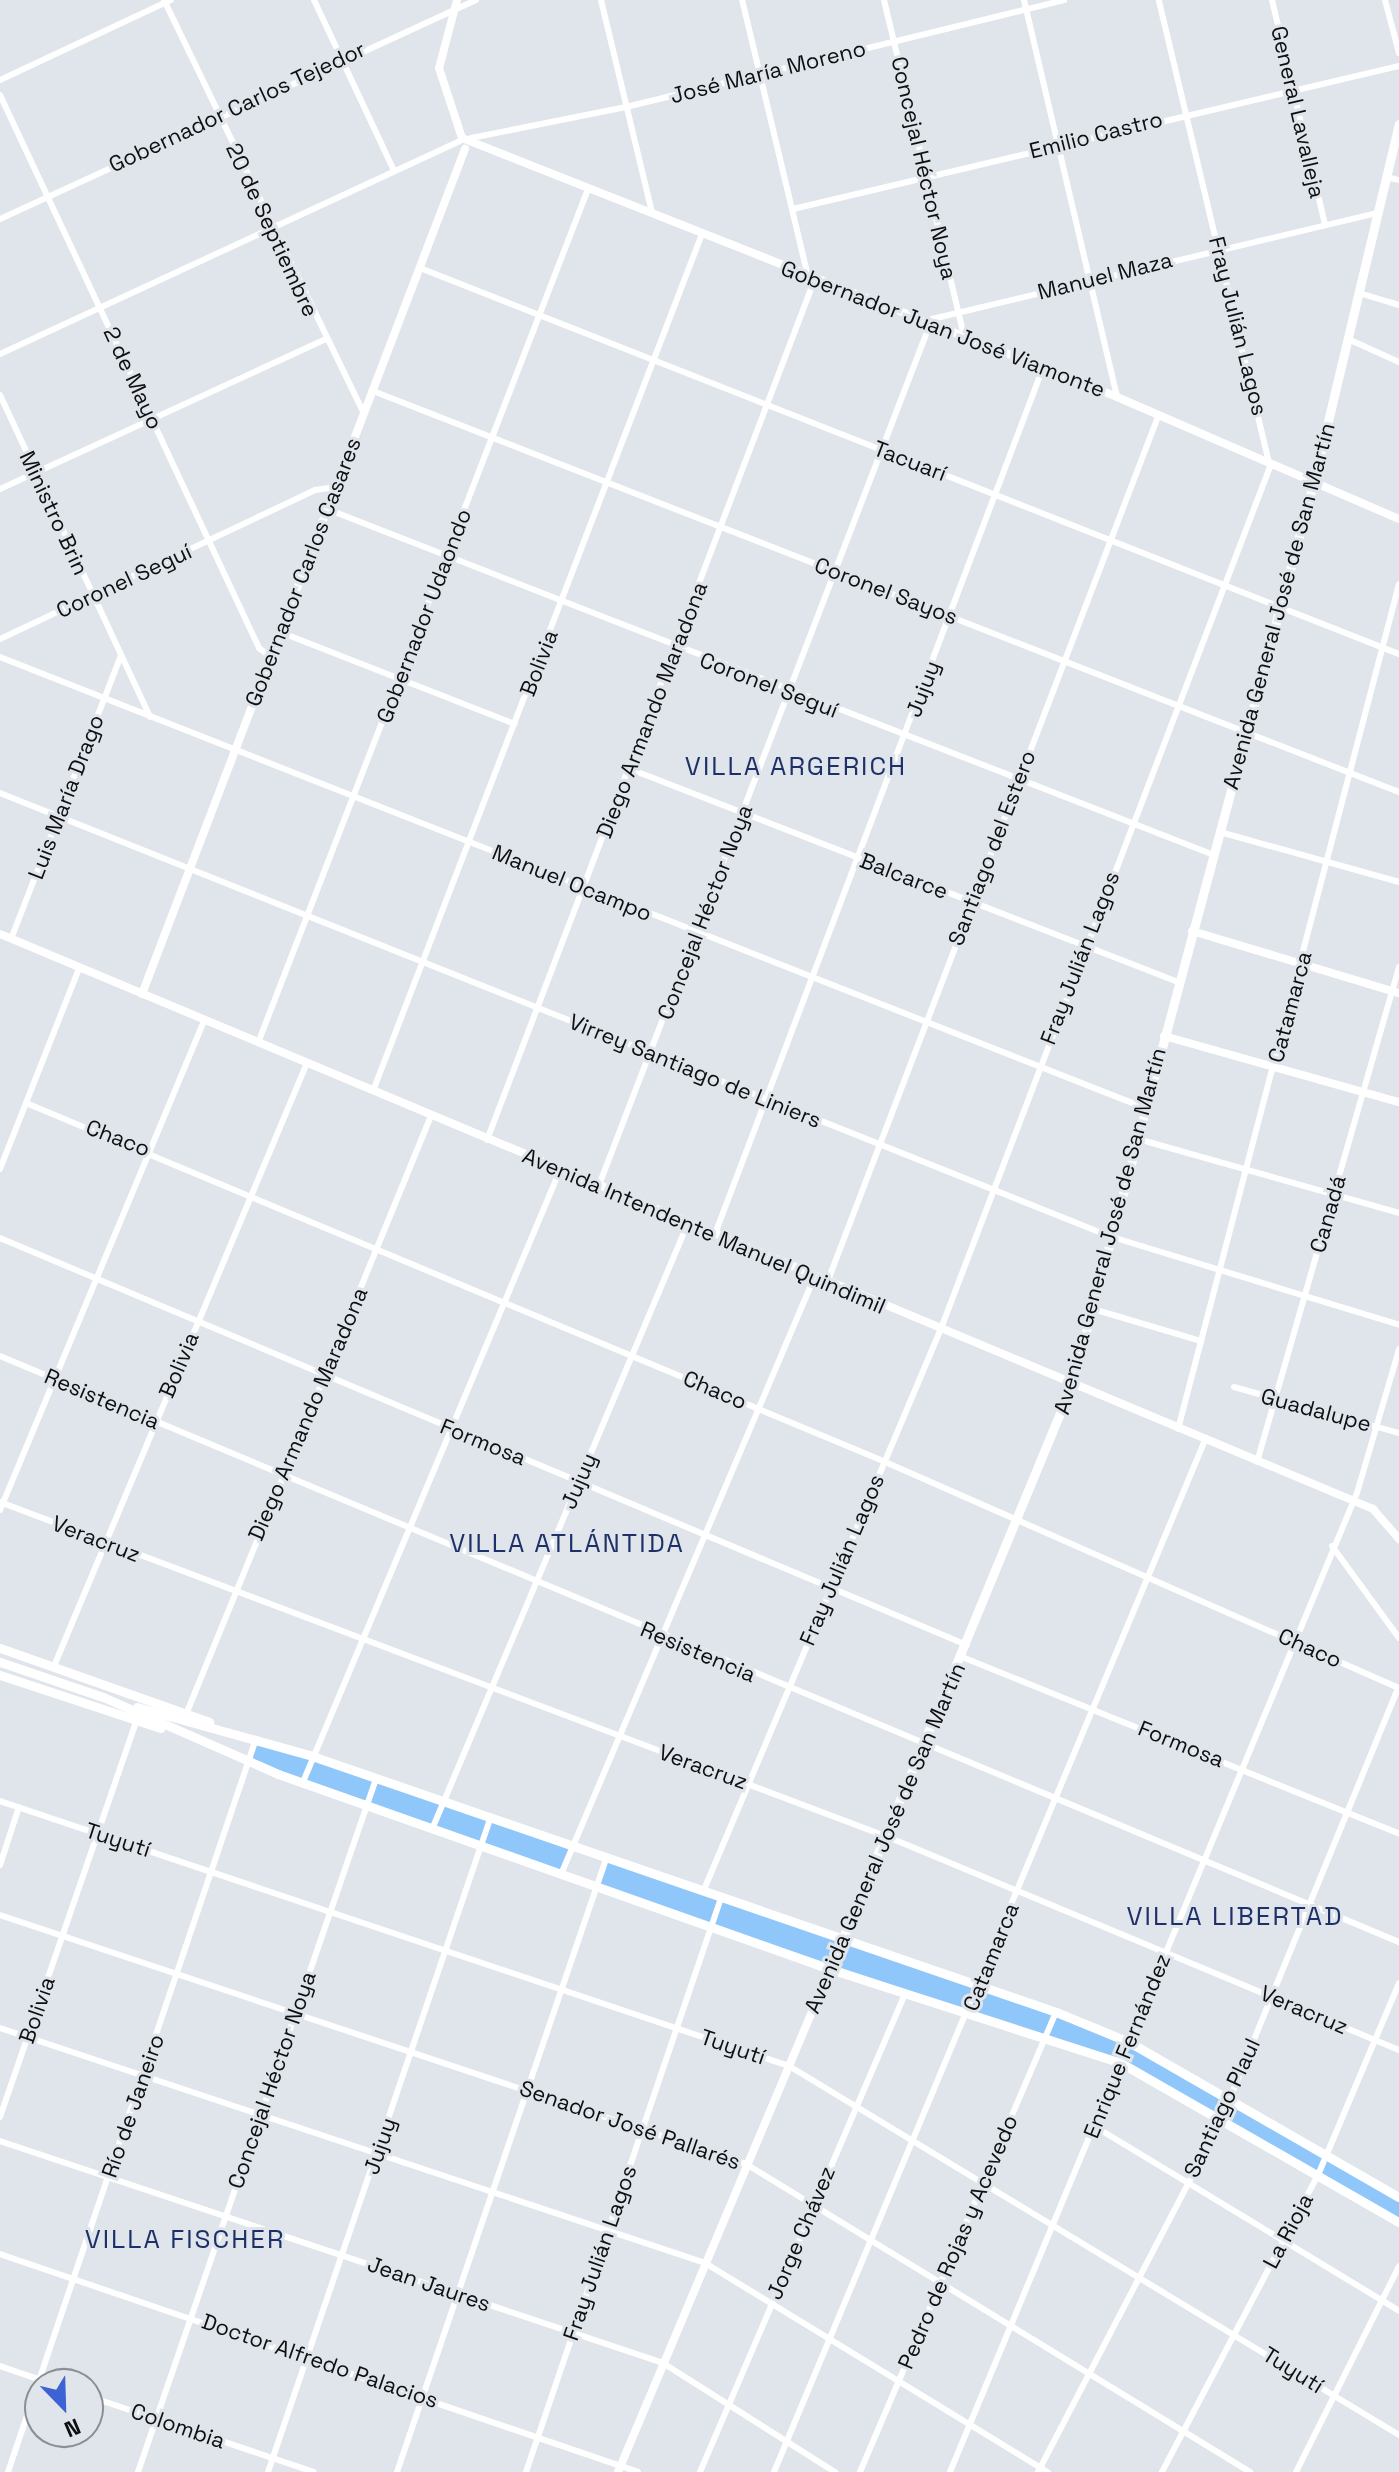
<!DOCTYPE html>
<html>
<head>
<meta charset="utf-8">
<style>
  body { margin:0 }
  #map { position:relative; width:1399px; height:2472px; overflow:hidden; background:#dfe5eb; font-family:"Space Grotesk",sans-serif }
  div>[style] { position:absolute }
  .green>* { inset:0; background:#90c7fa }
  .minor>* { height:6px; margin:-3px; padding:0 3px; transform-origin:3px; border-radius:3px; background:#fff }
  .tertiary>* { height:8px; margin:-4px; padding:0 4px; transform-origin:4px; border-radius:4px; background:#fff }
  .secondary>* { height:9px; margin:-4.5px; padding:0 4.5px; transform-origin:4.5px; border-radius:4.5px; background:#fff }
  span { translate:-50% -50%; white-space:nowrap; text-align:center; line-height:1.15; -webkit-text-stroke:6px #dfe5eb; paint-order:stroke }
  .street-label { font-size:22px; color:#0d0f11 }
  .quarter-label { font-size:26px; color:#1e3068; letter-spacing:2px }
  .north { position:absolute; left:24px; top:2368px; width:80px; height:80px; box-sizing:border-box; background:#dfe5eb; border:2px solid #8b8f94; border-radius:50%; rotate:157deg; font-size:22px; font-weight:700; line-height:32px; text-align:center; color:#0d0f11 }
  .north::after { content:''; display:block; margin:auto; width:28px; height:36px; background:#3d62d3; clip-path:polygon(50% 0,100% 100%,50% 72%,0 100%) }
</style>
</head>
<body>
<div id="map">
  <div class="green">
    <div style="clip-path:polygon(256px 1739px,573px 1847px,562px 1872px,250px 1761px)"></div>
    <div style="clip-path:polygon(606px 1859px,1129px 2042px,1399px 2197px,1399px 2222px,1121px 2063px,597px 1885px)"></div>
  </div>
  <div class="minor">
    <div style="left:164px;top:0;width:460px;rotate:64.2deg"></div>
    <div style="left:314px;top:0;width:187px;rotate:64.9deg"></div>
    <div style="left:601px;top:0;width:219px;rotate:76.5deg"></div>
    <div style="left:884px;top:0;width:345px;rotate:76.6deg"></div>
    <div style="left:1024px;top:0;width:408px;rotate:76.8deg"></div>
    <div style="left:1272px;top:0;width:230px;rotate:76.7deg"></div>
    <div style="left:1385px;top:0;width:55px;rotate:75.2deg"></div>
    <div style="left:0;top:80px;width:189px;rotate:-25.1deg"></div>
    <div style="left:0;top:95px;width:611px;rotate:64.9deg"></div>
    <div style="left:259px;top:648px;width:15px;rotate:37deg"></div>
    <div style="left:471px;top:138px;width:158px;rotate:-11.3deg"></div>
    <div style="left:626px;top:107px;width:451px;rotate:-13.7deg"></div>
    <div style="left:1386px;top:177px;width:13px;rotate:13deg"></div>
    <div style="left:793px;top:209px;width:623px;rotate:-13.28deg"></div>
    <div style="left:0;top:219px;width:524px;rotate:-24.71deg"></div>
    <div style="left:420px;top:268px;width:1052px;rotate:21.52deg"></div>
    <div style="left:1359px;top:293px;width:42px;rotate:16.7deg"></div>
    <div style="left:1348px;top:339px;width:56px;rotate:24.3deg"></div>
    <div style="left:0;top:354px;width:507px;rotate:-24.85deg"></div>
    <div style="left:373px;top:391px;width:1102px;rotate:21.35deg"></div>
    <div style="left:0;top:395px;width:355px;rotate:65deg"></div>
    <div style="left:0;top:489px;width:357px;rotate:-24.7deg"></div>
    <div style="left:327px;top:509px;width:952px;rotate:21.31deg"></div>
    <div style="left:280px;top:632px;width:252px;rotate:21.4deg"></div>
    <div style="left:0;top:639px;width:348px;rotate:-25.3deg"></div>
    <div style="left:315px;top:490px;width:21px;rotate:-8deg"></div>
    <div style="left:0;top:657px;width:1231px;rotate:21.5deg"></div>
    <div style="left:630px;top:769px;width:588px;rotate:21.24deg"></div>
    <div style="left:0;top:793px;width:1197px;rotate:21.77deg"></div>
    <div style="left:1112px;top:1237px;width:300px;rotate:17deg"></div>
    <div style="left:1220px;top:832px;width:186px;rotate:15.6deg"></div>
    <div style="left:11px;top:939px;width:304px;rotate:-68.8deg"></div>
    <div style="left:258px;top:1043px;width:916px;rotate:-68.87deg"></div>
    <div style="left:373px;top:1091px;width:918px;rotate:-69deg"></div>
    <div style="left:26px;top:1103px;width:929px;rotate:22.67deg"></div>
    <div style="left:883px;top:1461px;width:564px;rotate:23.75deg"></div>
    <div style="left:1138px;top:1139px;width:271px;rotate:15.8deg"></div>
    <div style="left:487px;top:1140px;width:911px;rotate:-69.16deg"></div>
    <div style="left:811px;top:289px;width:297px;rotate:-103.4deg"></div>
    <div style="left:0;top:1169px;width:216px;rotate:-68.5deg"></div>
    <div style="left:599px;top:1185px;width:928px;rotate:-68.97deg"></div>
    <div style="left:932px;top:319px;width:457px;rotate:-13.4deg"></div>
    <div style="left:715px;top:1234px;width:926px;rotate:-69.26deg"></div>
    <div style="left:0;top:1238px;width:1049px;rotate:22.83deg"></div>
    <div style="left:827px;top:1283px;width:930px;rotate:-69.09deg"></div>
    <div style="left:1093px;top:1309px;width:113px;rotate:16.5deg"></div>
    <div style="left:0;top:1356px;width:1517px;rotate:22.73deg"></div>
    <div style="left:1234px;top:1387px;width:171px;rotate:15.6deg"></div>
    <div style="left:1178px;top:1429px;width:873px;rotate:-75.34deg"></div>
    <div style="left:1257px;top:1462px;width:515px;rotate:-73.99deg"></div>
    <div style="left:0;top:1502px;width:949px;rotate:20.67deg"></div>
    <div style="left:888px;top:1837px;width:554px;rotate:22.63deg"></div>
    <div style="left:0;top:1510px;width:530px;rotate:-67.36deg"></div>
    <div style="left:1332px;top:1546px;width:114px;rotate:53.9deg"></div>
    <div style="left:962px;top:1657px;width:471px;rotate:22deg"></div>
    <div style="left:54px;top:1666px;width:654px;rotate:-67.24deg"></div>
    <div style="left:187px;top:1712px;width:644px;rotate:-67.74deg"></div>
    <div style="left:303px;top:1782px;width:664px;rotate:-67.22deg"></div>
    <div style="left:0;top:1801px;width:832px;rotate:18.57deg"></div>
    <div style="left:789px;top:2066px;width:713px;rotate:31.17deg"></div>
    <div style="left:433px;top:1827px;width:656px;rotate:-67.11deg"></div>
    <div style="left:0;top:1865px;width:61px;rotate:-71.9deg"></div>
    <div style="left:562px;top:1872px;width:645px;rotate:-67.01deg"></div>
    <div style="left:703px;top:1892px;width:609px;rotate:-67.1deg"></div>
    <div style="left:940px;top:1331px;width:925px;rotate:-69.1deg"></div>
    <div style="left:1270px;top:467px;width:480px;rotate:-103.4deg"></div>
    <div style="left:0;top:1915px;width:786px;rotate:18.46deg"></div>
    <div style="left:746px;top:2164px;width:591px;rotate:31.43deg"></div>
    <div style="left:0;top:2028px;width:743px;rotate:18.43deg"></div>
    <div style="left:705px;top:2263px;width:402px;rotate:31.4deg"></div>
    <div style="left:0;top:2117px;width:419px;rotate:-71deg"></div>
    <div style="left:1094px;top:2126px;width:357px;rotate:31.2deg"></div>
    <div style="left:0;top:2141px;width:699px;rotate:18.51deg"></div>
    <div style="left:663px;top:2363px;width:204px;rotate:32.4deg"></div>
    <div style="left:0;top:2254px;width:674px;rotate:18.86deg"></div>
    <div style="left:0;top:2366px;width:56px;rotate:18.8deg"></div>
    <div style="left:88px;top:2396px;width:238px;rotate:18.6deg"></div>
    <div style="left:8px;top:2472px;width:774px;rotate:-71.31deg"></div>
    <div style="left:138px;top:2472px;width:733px;rotate:-71.05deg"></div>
    <div style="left:268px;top:2472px;width:690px;rotate:-71.22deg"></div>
    <div style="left:397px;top:2472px;width:648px;rotate:-71.17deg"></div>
    <div style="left:526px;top:2472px;width:606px;rotate:-71.24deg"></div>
    <div style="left:700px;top:2472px;width:520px;rotate:-66.79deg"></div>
    <div style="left:774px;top:2472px;width:1118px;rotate:-67.33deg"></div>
    <div style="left:860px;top:2472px;width:500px;rotate:-66.92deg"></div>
    <div style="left:950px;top:2472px;width:1060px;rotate:-67.43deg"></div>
    <div style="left:1357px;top:1493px;width:150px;rotate:-73.7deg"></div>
    <div style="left:1038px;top:2472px;width:397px;rotate:-62.5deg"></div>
    <div style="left:1221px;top:2120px;width:467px;rotate:-67.7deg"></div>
    <div style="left:1162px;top:2472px;width:335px;rotate:-62.3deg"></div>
    <div style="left:1318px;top:2175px;width:208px;rotate:-67.1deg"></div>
    <div style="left:1296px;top:2472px;width:230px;rotate:-63.4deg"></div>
  </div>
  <div class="tertiary">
    <div style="left:457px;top:0;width:70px;rotate:104.8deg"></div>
    <div style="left:439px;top:68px;width:74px;rotate:71.8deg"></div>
    <div style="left:462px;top:138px;width:704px;rotate:21.57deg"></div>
    <div style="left:1117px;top:397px;width:307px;rotate:23.4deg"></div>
    <div style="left:1192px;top:931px;width:216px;rotate:16.7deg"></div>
    <div style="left:0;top:934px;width:1489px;rotate:22.72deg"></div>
    <div style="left:1373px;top:1509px;width:40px;rotate:49deg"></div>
    <div style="left:142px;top:994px;width:905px;rotate:-69.08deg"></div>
    <div style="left:1164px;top:1036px;width:244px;rotate:15.7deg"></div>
    <div style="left:618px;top:2472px;width:546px;rotate:-67.15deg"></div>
  </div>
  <div class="secondary">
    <div style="left:0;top:1648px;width:222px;rotate:19.5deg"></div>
    <div style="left:0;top:1662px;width:109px;rotate:18.8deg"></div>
    <div style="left:103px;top:1697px;width:191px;rotate:23.7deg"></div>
    <div style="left:278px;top:1774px;width:585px;rotate:19.46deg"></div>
    <div style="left:830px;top:1969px;width:306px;rotate:17.9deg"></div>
    <div style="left:1121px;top:2063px;width:320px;rotate:29.8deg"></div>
    <div style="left:0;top:1675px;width:169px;rotate:18.3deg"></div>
    <div style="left:137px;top:1707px;width:182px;rotate:15.6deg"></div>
    <div style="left:312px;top:1756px;width:787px;rotate:18.99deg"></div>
    <div style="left:1056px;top:2012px;width:79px;rotate:22.3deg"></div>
    <div style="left:1129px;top:2042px;width:311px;rotate:29.9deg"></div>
    <div style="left:830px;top:1969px;width:633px;rotate:-67.53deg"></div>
    <div style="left:1072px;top:1384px;width:936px;rotate:-75.01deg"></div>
    <div style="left:1314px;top:480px;width:366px;rotate:-76.6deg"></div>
  </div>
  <div class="street-label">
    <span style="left:768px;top:72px;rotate:-14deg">José María Moreno</span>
    <span style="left:237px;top:107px;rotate:-25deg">Gobernador Carlos Tejedor</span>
    <span style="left:1298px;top:112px;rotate:77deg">General Lavalleja</span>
    <span style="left:1096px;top:135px;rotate:-14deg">Emilio Castro</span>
    <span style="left:924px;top:168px;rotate:77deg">Concejal Héctor Noya</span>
    <span style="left:272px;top:230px;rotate:65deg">20 de Septiembre</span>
    <span style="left:1105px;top:276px;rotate:-14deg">Manuel Maza</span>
    <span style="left:1238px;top:326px;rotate:76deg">Fray Julián Lagos</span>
    <span style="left:943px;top:329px;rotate:21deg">Gobernador Juan José Viamonte</span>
    <span style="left:133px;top:378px;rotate:65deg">2 de Mayo</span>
    <span style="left:910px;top:461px;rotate:21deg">Tacuarí</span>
    <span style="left:54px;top:513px;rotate:65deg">Ministro Brin</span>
    <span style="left:303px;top:572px;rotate:-69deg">Gobernador Carlos Casares</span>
    <span style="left:124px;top:581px;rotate:-25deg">Coronel Seguí</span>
    <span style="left:886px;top:591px;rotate:21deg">Coronel Sayos</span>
    <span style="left:1279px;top:606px;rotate:-75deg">Avenida General José de San Martín</span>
    <span style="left:424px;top:616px;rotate:-69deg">Gobernador Udaondo</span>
    <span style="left:539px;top:663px;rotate:-69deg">Bolivia</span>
    <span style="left:769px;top:685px;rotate:21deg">Coronel Seguí</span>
    <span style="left:923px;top:689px;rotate:-69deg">Jujuy</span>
    <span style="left:652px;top:710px;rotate:-69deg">Diego Armando Maradona</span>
    <span style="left:66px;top:797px;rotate:-69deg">Luis María Drago</span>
    <span style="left:992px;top:848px;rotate:-69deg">Santiago del Estero</span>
    <span style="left:904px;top:876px;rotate:21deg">Balcarce</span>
    <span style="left:572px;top:883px;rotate:22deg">Manuel Ocampo</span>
    <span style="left:705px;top:912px;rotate:-69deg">Concejal Héctor Noya</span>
    <span style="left:1080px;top:958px;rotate:-69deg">Fray Julián Lagos</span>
    <span style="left:1290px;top:1007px;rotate:-75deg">Catamarca</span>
    <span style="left:695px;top:1071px;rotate:22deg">Virrey Santiago de Liniers</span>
    <span style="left:118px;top:1138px;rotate:21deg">Chaco</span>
    <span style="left:1328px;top:1214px;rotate:-74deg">Canadá</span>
    <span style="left:704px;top:1231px;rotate:23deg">Avenida Intendente Manuel Quindimil</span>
    <span style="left:1110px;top:1231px;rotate:-75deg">Avenida General José de San Martín</span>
    <span style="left:179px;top:1365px;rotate:-67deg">Bolivia</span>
    <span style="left:715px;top:1390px;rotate:23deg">Chaco</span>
    <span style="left:102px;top:1399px;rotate:23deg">Resistencia</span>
    <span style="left:1316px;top:1410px;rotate:15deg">Guadalupe</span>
    <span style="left:308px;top:1414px;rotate:-67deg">Diego Armando Maradona</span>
    <span style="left:483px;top:1442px;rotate:22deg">Formosa</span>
    <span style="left:579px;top:1481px;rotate:-67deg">Jujuy</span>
    <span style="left:96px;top:1539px;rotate:21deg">Veracruz</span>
    <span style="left:842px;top:1560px;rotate:-67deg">Fray Julián Lagos</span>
    <span style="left:1310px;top:1648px;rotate:24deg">Chaco</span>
    <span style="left:698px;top:1652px;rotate:23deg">Resistencia</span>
    <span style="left:1181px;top:1744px;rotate:22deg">Formosa</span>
    <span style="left:703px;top:1767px;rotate:20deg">Veracruz</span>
    <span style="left:885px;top:1838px;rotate:-67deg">Avenida General José de San Martín</span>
    <span style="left:118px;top:1840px;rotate:18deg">Tuyutí</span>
    <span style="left:991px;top:1957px;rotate:-68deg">Catamarca</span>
    <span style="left:37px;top:2010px;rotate:-71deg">Bolivia</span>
    <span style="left:1304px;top:2010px;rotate:23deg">Veracruz</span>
    <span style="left:1127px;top:2046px;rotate:-68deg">Enrique Fernández</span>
    <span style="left:733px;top:2047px;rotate:19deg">Tuyutí</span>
    <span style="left:272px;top:2080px;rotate:-71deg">Concejal Héctor Noya</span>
    <span style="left:133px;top:2106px;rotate:-71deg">Río de Janeiro</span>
    <span style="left:1222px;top:2108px;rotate:-65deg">Santiago Plaul</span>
    <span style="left:630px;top:2125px;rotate:19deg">Senador José Pallarés</span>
    <span style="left:380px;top:2146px;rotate:-71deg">Jujuy</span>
    <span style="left:1288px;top:2231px;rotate:-62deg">La Rioja</span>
    <span style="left:801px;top:2233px;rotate:-67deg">Jorge Chávez</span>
    <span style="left:958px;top:2242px;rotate:-67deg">Pedro de Rojas y Acevedo</span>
    <span style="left:600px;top:2253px;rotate:-71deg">Fray Julián Lagos</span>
    <span style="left:429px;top:2284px;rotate:19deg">Jean Jaures</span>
    <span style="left:320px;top:2361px;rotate:19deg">Doctor Alfredo Palacios</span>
    <span style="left:1293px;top:2370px;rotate:32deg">Tuyutí</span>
    <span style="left:178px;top:2426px;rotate:19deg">Colombia</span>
  </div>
  <div class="quarter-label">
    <span style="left:796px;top:767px">VILLA ARGERICH</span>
    <span style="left:567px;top:1544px">VILLA ATLÁNTIDA</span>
    <span style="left:1235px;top:1917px">VILLA LIBERTAD</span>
    <span style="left:185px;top:2240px">VILLA FISCHER</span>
  </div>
  <div class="north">N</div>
</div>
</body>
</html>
